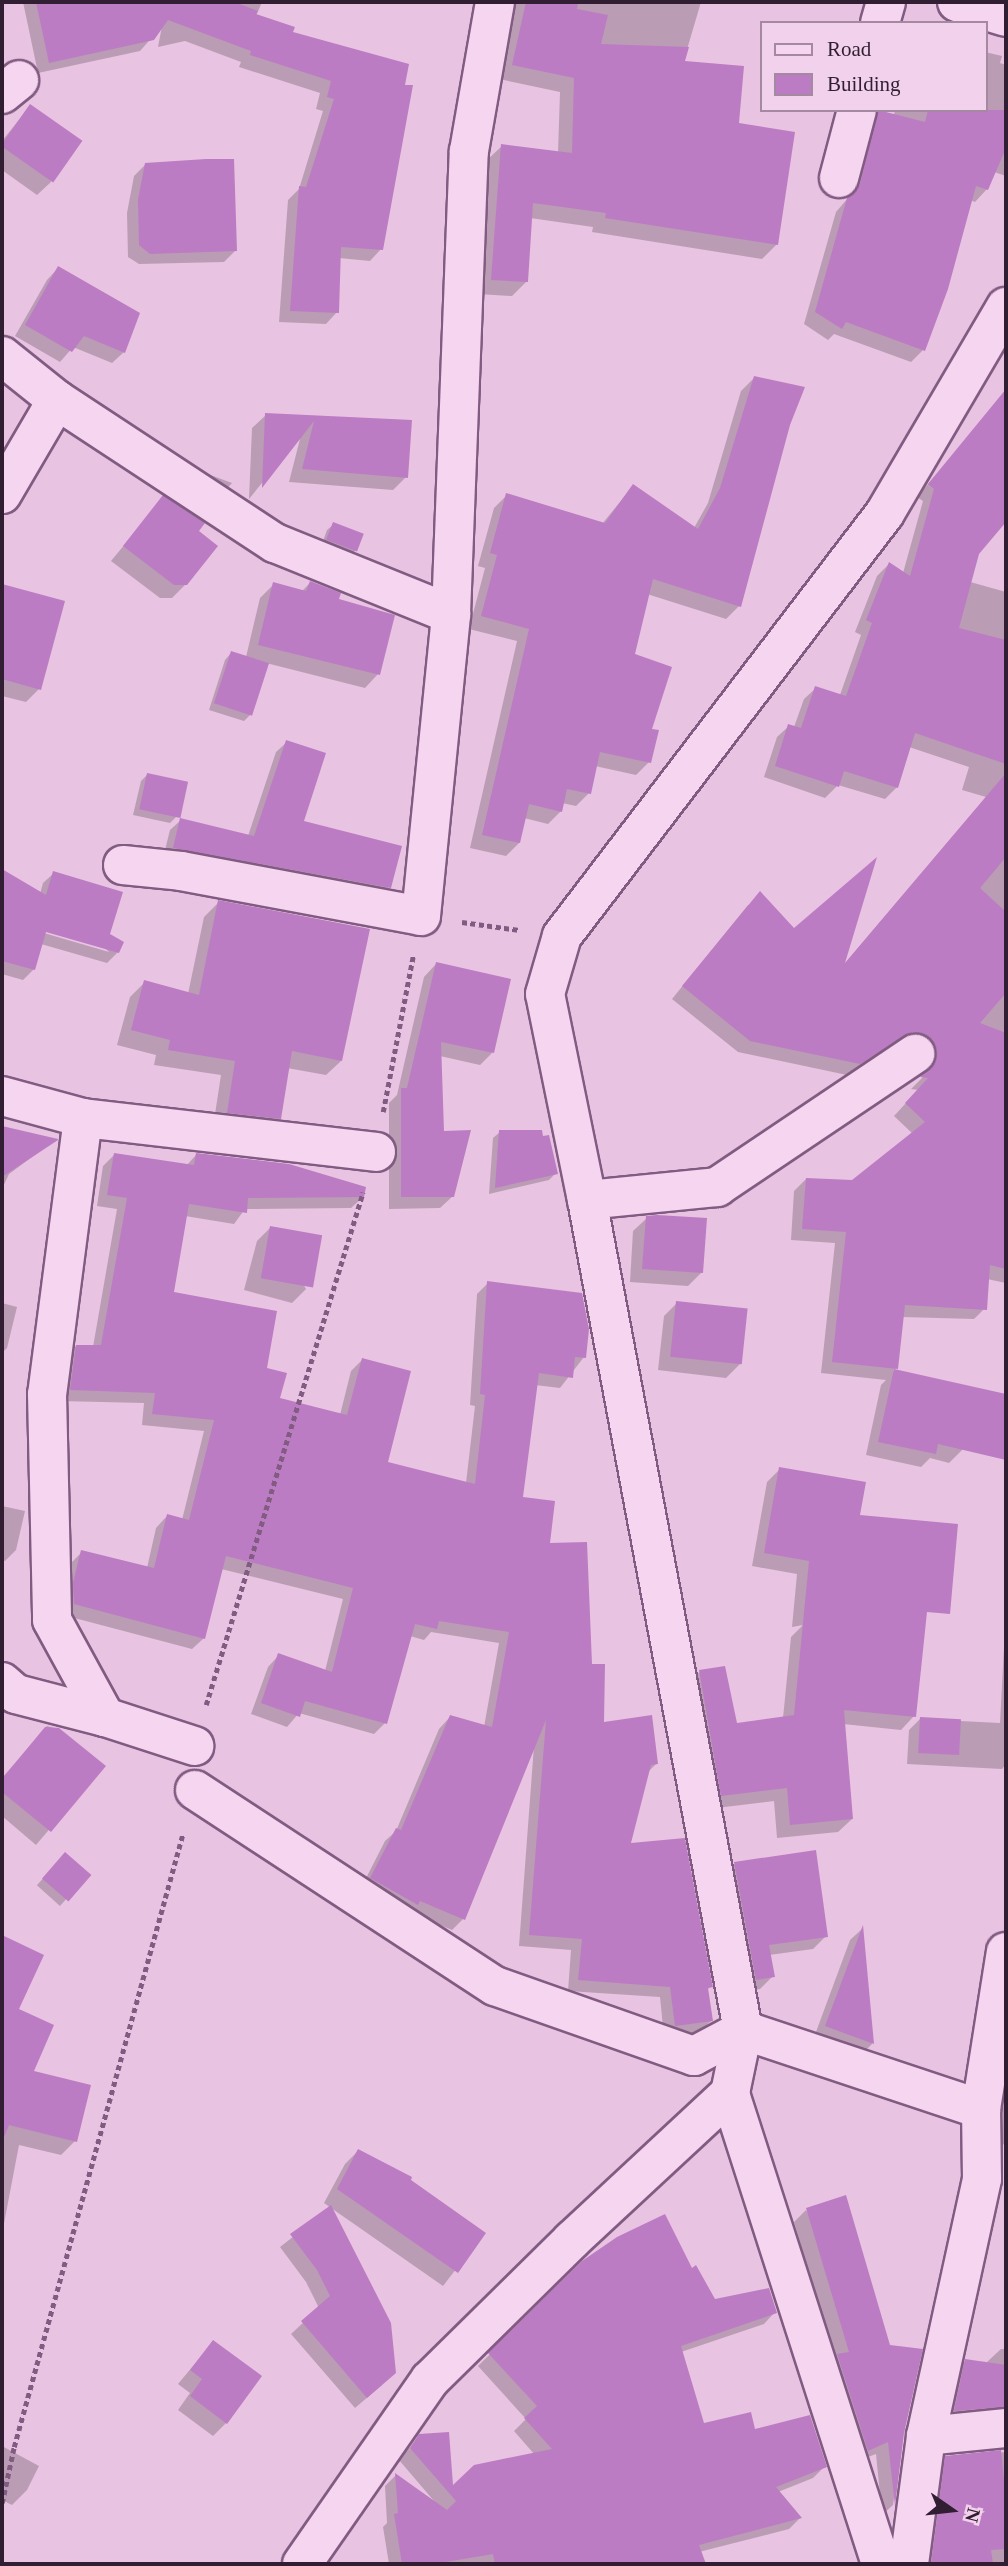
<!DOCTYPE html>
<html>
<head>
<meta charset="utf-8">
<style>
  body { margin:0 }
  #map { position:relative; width:1008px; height:2566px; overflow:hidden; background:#e9c3e2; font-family:Georgia,serif }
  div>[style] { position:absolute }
  .shadow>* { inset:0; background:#0003; transform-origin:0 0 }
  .building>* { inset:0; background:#bc7cc3; transform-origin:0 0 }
  .path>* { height:4.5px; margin-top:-2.25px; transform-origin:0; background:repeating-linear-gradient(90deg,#815b81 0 5px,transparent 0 8.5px) }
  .roads { filter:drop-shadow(2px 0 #815b81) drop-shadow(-2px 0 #815b81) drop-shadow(0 2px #815b81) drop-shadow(0 -2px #815b81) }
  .street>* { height:38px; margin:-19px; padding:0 19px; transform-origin:19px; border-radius:19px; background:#f5d5ef }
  span { translate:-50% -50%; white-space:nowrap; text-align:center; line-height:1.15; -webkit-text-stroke:7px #f1d1eb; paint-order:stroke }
  .frame { position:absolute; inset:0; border:4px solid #311e32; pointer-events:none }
  .legend { position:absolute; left:760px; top:21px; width:228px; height:91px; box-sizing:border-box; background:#f1d1eb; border:2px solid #a489a1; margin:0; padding:9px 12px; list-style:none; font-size:21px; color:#311e32 }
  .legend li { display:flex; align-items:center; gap:14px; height:35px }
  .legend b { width:35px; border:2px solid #a489a1 }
  .north { position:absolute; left:917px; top:2475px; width:70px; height:70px; -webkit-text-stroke:5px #f1d1eb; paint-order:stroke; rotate:104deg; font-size:19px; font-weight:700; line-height:28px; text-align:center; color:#311e32 }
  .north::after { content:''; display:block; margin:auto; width:24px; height:32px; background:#311e32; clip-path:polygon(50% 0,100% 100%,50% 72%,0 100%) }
</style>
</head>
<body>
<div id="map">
  <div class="shadow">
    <div style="clip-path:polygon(23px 2px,262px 2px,256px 16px,291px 33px,407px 65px,381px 249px,370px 261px,339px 258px,337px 312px,326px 324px,279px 322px,288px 200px,299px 189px,323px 111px,316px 109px,320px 93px,239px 67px,241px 62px,185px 41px,158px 47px,162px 26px,140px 51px,38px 73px)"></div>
    <div style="clip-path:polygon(512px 2px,701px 2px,683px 63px,737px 125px,777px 244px,762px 259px,592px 232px,593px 227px,530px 218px,527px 281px,512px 296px,478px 294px,487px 160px,502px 146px,558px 153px,560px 92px,499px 79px,513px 13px,510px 12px)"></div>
    <div style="clip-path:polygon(985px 52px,1002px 56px,1000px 63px,1006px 65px,1006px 176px,994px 172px,987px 189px,975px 202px,970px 200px,923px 350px,911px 362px,834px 334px,828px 340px,804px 324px,836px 212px,848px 198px,867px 123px,879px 111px,894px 115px,895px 110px,985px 110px)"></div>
    <div style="clip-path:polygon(30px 106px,51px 182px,37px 195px,2px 170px,2px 141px)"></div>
    <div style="clip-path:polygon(145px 165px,235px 251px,224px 262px,139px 264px,128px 257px,127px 213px,134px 176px)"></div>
    <div style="clip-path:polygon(58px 268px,124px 352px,112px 363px,73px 347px,60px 362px,15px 336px,47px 280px)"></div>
    <div style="clip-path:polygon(754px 378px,789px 424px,739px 606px,726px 619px,647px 594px,633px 656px,650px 730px,649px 762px,636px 775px,595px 766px,589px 793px,576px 806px,562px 803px,561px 811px,548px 824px,524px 818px,519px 843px,506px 856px,470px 848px,517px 641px,469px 629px,485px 568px,478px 566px,494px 508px,507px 495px,602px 524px,633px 486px,694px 528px,708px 503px,741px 391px)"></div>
    <div style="clip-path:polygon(1006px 392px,1006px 520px,956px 578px,1006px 592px,1006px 1283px,987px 1279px,986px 1307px,974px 1319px,902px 1317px,896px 1368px,893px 1371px,968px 1387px,963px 1449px,949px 1463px,930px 1458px,921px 1467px,866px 1455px,881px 1385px,886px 1380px,821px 1373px,835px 1243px,791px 1240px,794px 1191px,806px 1179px,852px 1182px,913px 1134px,894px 1116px,918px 1090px,911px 1089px,924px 1076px,926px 1065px,900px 1043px,847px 1075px,738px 1052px,672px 999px,748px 905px,794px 930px,842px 967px,986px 797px,962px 790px,969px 767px,909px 747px,897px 787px,885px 799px,838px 785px,825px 798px,764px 777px,777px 737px,789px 726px,794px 727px,804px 699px,816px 688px,840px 695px,861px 635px,855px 632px,877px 576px,889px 564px,903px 573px,923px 501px,917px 497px)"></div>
    <div style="clip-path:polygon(266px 415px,410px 422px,406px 477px,393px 490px,289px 482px,301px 435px,249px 499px,252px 428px)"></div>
    <div style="clip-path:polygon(205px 473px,232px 483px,223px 493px,200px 478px)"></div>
    <div style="clip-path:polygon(163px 498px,197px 532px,186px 584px,172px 598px,160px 598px,111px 561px)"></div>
    <div style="clip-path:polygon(334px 524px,362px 535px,355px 551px,349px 558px,321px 547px,327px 530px)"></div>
    <div style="clip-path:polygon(310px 583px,336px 600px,378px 674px,365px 688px,266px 663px,251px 714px,244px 721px,209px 710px,225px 660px,231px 653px,246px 657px,260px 598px,274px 584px,302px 591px)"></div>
    <div style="clip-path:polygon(2px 585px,63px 602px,39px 689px,26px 702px,2px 696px)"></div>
    <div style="clip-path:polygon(287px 742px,302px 822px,389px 887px,379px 898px,163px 858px,170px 830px,181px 820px,248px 836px,276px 752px)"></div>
    <div style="clip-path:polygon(147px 775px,177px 816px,170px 823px,133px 815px,141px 781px)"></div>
    <div style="clip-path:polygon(evenodd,2px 871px,40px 894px,43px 883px,54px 873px,108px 935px,118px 952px,107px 963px,41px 944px,34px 969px,23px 980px,2px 974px,2px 871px,38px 928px,104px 947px,109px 952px,37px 931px,38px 928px)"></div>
    <div style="clip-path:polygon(219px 902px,341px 1061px,326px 1075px,287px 1068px,279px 1118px,264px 1133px,213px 1127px,221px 1075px,154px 1065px,156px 1055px,117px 1045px,130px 997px,145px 982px,188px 994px,204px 917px)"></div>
    <div style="clip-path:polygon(436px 964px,492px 1053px,480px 1065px,440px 1056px,442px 1132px,453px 1196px,440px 1208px,389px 1209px,389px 1103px,397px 1095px,424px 977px)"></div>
    <div style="clip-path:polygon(2px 1128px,55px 1140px,9px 1174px,2px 1189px)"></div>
    <div style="clip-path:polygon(500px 1132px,556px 1173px,549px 1180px,489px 1194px,493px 1138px)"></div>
    <div style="clip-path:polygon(114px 1155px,186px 1166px,196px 1155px,363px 1197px,351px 1208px,245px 1209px,234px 1224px,185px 1216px,172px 1293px,265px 1370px,278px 1399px,340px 1415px,351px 1371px,362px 1360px,386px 1463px,466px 1483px,475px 1406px,470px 1405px,477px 1294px,488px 1283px,584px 1357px,560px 1388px,535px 1385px,521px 1499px,548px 1545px,591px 1666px,602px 1724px,656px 1764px,647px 1773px,629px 1845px,711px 1986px,707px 1990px,711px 2021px,699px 2032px,664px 2037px,660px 1997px,568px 1991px,571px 1950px,519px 1946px,534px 1746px,463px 1919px,452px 1930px,360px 1890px,385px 1841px,396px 1831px,439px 1729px,450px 1717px,484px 1727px,499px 1643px,431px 1632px,424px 1640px,410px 1636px,385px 1723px,374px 1734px,299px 1713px,287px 1727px,251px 1714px,268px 1667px,279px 1655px,325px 1671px,343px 1599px,221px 1569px,204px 1638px,192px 1649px,63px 1615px,62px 1595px,71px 1563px,82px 1552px,147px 1568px,156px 1528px,167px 1516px,182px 1520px,204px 1431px,142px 1425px,144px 1403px,59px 1401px,65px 1358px,76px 1346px,93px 1347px,117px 1209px,97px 1206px,103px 1166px)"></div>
    <div style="clip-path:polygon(647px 1218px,702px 1272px,688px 1286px,630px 1282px,633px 1231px)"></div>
    <div style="clip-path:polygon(270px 1228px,306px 1289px,292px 1303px,244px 1290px,257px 1241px)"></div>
    <div style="clip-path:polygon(2px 1303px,17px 1307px,7px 1348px,2px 1353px)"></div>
    <div style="clip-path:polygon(677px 1303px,740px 1364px,726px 1378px,658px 1370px,664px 1316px)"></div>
    <div style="clip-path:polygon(780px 1469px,864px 1484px,811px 1623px,914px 1716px,901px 1730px,843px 1724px,852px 1819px,838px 1832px,777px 1838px,774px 1801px,708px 1809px,686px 1685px,700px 1672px,736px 1725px,783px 1718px,791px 1637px,803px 1625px,792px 1627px,797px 1574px,752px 1566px,767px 1482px)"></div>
    <div style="clip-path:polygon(2px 1506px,25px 1511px,16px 1550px,5px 1561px,2px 1560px)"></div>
    <div style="clip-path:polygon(1006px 1644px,1006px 1764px,1002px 1769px,907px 1764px,909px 1730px,920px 1719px,1000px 1723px,1004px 1647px)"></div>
    <div style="clip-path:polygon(47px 1726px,58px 1729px,103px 1766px,36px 1845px,2px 1816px,2px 1778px)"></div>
    <div style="left:65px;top:1854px;width:31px;height:42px;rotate:42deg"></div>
    <div style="clip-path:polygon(734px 1864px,826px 1936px,813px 1949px,769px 1955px,773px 1976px,760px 1989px,743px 1992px,722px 1876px)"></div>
    <div style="clip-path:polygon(862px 1929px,872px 2044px,859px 2057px,813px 2040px,850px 1940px)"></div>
    <div style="clip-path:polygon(2px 1937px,41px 1955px,14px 2009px,38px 2053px,2px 2036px)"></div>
    <div style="clip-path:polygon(1006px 2084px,1006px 2145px,992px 2142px,997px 2093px)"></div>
    <div style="clip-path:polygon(2px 2094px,84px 2106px,75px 2141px,61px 2155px,19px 2145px,2px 2234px)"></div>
    <div style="clip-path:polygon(358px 2151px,483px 2234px,443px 2286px,324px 2203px,345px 2164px)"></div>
    <div style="clip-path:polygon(330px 2208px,382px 2385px,355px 2408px,291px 2334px,319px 2308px,306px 2282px,280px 2247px)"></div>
    <div style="clip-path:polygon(806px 2210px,889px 2347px,903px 2433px,893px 2505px,882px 2515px,876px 2454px,855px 2462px,835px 2359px,794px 2222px)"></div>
    <div style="clip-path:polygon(583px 2263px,691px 2270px,714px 2301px,775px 2312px,764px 2324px,681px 2352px,703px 2425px,753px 2432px,825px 2466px,813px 2478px,778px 2492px,800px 2518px,789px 2529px,652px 2564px,389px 2564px,383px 2527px,387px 2523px,385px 2486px,396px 2475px,434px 2501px,399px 2460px,420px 2436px,451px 2489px,535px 2455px,514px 2431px,526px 2419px,478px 2366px)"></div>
    <div style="clip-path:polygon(213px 2342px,226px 2423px,213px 2436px,178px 2410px,190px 2393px,178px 2384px)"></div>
    <div style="clip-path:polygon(1001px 2349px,1006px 2349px,1006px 2426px,941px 2424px,952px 2375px,966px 2361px,987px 2362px)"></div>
    <div style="clip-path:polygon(2px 2446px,39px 2466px,27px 2490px,12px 2505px,2px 2500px)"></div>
    <div style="clip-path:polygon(1006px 2452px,1006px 2564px,918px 2564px,932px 2472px,946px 2458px)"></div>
  </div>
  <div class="building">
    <div style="clip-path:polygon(36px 2px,234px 2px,258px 11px,256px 14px,295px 27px,293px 32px,409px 64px,405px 85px,413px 85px,383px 250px,341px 247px,339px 313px,290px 311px,299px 186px,306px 187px,334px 99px,327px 97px,331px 81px,250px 55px,251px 51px,168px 20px,154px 40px,49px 63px)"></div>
    <div style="clip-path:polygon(526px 2px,578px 2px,577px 9px,608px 15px,601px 44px,689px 47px,685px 61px,744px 66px,739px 123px,795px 132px,778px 245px,605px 218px,606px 213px,533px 203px,528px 282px,491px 280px,501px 144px,572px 153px,574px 78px,512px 65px)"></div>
    <div style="left:30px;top:104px;width:64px;height:51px;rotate:35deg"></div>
    <div style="clip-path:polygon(878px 110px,925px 122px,928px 110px,1006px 110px,1006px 148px,988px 190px,976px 186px,948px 289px,925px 351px,846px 322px,842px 329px,815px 312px,847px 198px,860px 184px)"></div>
    <div style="clip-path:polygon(206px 159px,234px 159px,237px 251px,150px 254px,139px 245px,138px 200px,145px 163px)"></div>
    <div style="clip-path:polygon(58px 266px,140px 313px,125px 353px,84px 336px,72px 352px,25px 325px)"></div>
    <div style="clip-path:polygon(754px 376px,805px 387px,790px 425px,741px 607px,653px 579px,635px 654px,672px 667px,652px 729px,659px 730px,651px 763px,600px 752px,591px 794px,567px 789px,562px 812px,529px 804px,520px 843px,482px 835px,529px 629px,481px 616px,497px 555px,490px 553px,506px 493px,605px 523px,633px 484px,698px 529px,720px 488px)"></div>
    <div style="clip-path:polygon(1006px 389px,1006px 522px,979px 554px,959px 628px,1006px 640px,1006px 764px,915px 733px,898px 788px,844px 771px,839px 787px,775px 766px,788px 724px,801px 728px,815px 686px,846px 696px,872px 623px,866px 620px,889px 562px,910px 576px,934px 489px,928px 484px)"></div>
    <div style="clip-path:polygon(265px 413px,412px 420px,408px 478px,302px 469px,314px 421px,262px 488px)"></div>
    <div style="clip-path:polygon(163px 495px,205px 523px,199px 531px,218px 546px,187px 585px,174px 585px,123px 546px)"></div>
    <div style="left:333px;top:522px;width:33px;height:19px;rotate:21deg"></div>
    <div style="clip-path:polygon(310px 581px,341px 593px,339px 599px,395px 615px,380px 675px,258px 645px,273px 582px,306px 591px)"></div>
    <div style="clip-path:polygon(2px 584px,65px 601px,41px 690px,2px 679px)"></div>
    <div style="left:231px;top:651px;width:40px;height:55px;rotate:18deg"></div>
    <div style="clip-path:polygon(286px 740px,326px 753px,304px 821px,402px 846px,391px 888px,173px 848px,180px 818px,254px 836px)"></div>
    <div style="left:147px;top:773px;width:42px;height:37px;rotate:12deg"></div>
    <div style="clip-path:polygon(1006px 773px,1006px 857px,980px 888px,1006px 912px,1006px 993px,980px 1023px,1006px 1033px,1006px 1269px,990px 1265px,987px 1310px,905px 1305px,898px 1369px,832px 1362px,846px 1232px,802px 1229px,806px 1178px,852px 1180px,925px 1122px,905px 1103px,928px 1078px,920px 1077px,935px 1063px,937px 1052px,933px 1042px,924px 1034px,913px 1032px,860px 1064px,750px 1041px,682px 986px,760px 891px,794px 928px,877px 857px,845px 963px)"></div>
    <div style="clip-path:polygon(2px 869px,46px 895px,53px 871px,123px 892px,110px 934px,124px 942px,119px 953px,46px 932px,35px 970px,2px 961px)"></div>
    <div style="clip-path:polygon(218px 900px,370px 929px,342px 1061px,292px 1051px,281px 1119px,227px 1113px,235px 1061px,168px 1050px,170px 1040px,131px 1030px,144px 980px,199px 995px)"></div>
    <div style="clip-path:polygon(436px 962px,511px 979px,494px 1053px,441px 1042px,444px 1131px,471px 1130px,454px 1197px,401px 1197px,401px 1088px,407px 1088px)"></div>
    <div style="clip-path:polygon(2px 1126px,58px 1139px,58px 1140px,2px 1177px)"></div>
    <div style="clip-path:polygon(499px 1130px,542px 1130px,543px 1136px,549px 1135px,558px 1174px,495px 1188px)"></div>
    <div style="clip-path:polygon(114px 1153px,194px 1165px,196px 1153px,289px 1164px,366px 1187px,364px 1197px,248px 1198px,247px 1213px,189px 1204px,174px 1292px,277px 1311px,267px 1368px,287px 1373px,280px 1398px,347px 1415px,362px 1358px,411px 1371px,388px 1462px,475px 1484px,485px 1395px,480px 1394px,487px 1281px,582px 1293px,589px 1329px,586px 1358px,575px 1357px,573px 1378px,539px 1373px,523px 1497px,555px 1501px,550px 1543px,587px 1542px,592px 1664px,605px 1664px,604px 1722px,652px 1715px,658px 1764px,651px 1765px,631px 1843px,685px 1838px,713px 1987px,708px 1988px,713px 2021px,675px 2026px,670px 1987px,578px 1980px,582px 1939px,529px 1935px,546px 1720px,465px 1920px,420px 1901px,418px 1905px,370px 1878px,396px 1828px,401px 1830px,450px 1715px,492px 1727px,509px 1632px,439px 1621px,437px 1629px,415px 1624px,387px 1724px,305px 1701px,300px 1717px,261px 1703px,278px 1653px,332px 1672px,353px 1588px,226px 1556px,205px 1639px,74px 1604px,73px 1583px,81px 1550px,154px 1568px,167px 1514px,189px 1520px,214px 1420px,152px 1414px,155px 1393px,70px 1390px,76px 1345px,101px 1345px,127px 1198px,107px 1195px)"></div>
    <div style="clip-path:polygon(657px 1215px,707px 1218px,703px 1273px,642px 1269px,646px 1216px)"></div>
    <div style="left:270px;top:1226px;width:53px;height:53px;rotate:10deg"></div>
    <div style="left:676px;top:1301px;width:72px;height:56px;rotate:6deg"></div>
    <div style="clip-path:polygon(894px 1369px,1006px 1394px,1006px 1460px,938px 1444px,936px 1454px,878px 1442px)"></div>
    <div style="clip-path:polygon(779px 1467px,866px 1482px,860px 1515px,958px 1524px,950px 1614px,927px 1612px,916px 1717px,844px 1710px,853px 1819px,790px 1825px,787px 1788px,721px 1796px,699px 1670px,725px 1666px,737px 1723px,794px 1715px,809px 1561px,764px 1553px)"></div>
    <div style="left:920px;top:1717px;width:41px;height:36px;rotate:3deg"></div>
    <div style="clip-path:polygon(45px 1727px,59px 1728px,106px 1766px,51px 1832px,2px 1792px,2px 1779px)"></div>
    <div style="clip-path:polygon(816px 1850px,828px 1937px,769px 1945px,775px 1977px,756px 1980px,734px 1862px)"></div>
    <div style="left:65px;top:1852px;width:35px;height:35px;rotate:41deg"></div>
    <div style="clip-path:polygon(863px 1925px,874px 2044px,825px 2026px)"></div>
    <div style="clip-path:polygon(2px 1935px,44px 1955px,19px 2009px,54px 2025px,34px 2071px,91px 2085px,77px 2142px,9px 2125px,2px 2142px)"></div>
    <div style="clip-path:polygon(358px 2149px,412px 2177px,411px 2180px,486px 2233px,458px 2273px,337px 2189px)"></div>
    <div style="clip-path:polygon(846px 2195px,890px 2345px,923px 2349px,904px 2433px,895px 2506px,888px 2442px,868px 2451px,837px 2354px,849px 2352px,806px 2208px)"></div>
    <div style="clip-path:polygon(331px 2205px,391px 2323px,396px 2373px,367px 2398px,301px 2321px,330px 2296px,317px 2270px,290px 2234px)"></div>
    <div style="clip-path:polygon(665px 2214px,692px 2268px,696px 2265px,715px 2299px,769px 2288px,777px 2313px,681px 2346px,704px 2423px,751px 2412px,755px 2429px,810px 2415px,827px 2467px,776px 2487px,802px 2518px,699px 2545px,706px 2564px,495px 2564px,493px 2554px,434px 2564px,402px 2564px,394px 2514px,398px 2513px,395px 2473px,447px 2510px,456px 2501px,410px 2448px,419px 2434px,449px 2432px,453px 2485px,474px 2465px,552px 2449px,524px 2418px,537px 2406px,488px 2353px,582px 2261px,617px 2237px)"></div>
    <div style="clip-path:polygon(213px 2340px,262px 2376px,227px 2424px,190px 2396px,202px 2379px,190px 2370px)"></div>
    <div style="clip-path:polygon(965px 2359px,1006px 2365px,1006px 2407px,954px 2411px)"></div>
    <div style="clip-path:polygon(1001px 2450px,1006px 2502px,1006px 2549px,991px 2550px,993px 2564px,931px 2564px,945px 2456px)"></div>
  </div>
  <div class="path">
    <div style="left:462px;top:922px;width:59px;rotate:7.9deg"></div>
    <div style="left:383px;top:1112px;width:159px;rotate:-79.1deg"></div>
    <div style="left:206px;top:1705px;width:536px;rotate:-72.98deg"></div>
    <div style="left:2px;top:2503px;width:57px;rotate:-77.9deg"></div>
    <div style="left:14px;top:2447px;width:637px;rotate:-74.61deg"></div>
  </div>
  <div class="roads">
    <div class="street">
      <div style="left:957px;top:2px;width:51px;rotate:17deg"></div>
      <div style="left:880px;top:23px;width:22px;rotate:-74deg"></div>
      <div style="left:2px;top:94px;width:22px;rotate:-39deg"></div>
      <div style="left:839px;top:178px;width:70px;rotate:-75.2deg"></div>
      <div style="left:2px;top:356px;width:70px;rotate:38.7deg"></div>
      <div style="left:57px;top:400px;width:261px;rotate:33.3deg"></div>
      <div style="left:275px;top:543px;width:190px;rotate:22deg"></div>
      <div style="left:2px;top:494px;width:109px;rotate:-59.7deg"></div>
      <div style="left:123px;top:865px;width:58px;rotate:5.9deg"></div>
      <div style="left:181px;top:871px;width:244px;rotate:10.6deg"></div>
      <div style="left:421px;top:916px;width:303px;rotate:-84.3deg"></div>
      <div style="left:451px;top:614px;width:463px;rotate:-87.8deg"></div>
      <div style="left:469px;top:151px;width:151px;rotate:-80.1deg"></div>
      <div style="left:2px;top:1096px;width:84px;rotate:15.2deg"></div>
      <div style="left:83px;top:1118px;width:295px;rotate:6.6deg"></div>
      <div style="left:83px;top:1118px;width:278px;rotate:97.4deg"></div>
      <div style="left:47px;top:1394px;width:226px;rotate:88.7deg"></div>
      <div style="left:52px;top:1620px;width:111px;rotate:61.3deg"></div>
      <div style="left:587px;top:1200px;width:131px;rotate:-5.7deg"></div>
      <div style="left:717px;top:1187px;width:239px;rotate:-33.9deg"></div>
      <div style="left:2px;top:1682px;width:18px;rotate:41deg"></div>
      <div style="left:16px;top:1694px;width:92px;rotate:14.5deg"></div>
      <div style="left:105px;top:1717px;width:94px;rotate:18deg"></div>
      <div style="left:195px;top:1790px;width:358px;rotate:33.2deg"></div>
      <div style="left:495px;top:1986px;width:211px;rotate:19.4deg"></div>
      <div style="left:694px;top:2056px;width:55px;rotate:-28deg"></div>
      <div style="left:743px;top:2030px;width:251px;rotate:18.4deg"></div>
      <div style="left:926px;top:2436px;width:80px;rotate:-5.7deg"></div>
      <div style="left:302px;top:2564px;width:224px;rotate:-55.2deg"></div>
      <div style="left:430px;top:2380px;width:199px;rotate:-44.6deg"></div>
      <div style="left:572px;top:2240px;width:216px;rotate:-42.9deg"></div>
      <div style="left:881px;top:2564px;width:495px;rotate:-107.8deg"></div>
      <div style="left:730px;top:2093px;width:64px;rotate:-78.3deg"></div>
      <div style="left:743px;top:2030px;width:845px;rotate:-100.64deg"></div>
      <div style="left:587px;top:1200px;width:210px;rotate:-101.5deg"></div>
      <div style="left:545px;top:994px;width:60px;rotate:-73.7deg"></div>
      <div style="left:562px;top:936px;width:532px;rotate:-52.63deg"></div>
      <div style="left:885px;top:513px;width:239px;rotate:-59.6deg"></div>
      <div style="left:909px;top:2564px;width:129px;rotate:-82.4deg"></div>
      <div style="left:926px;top:2436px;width:263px;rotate:-77.7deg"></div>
      <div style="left:982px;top:2179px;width:70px;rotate:-90.8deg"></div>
      <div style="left:981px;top:2109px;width:159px;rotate:-81deg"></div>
    </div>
  </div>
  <div class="frame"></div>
  <ul class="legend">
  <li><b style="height:9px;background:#f5d5ef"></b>Road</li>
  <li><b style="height:19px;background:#bc7cc3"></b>Building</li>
  </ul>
  <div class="north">N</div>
</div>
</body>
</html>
